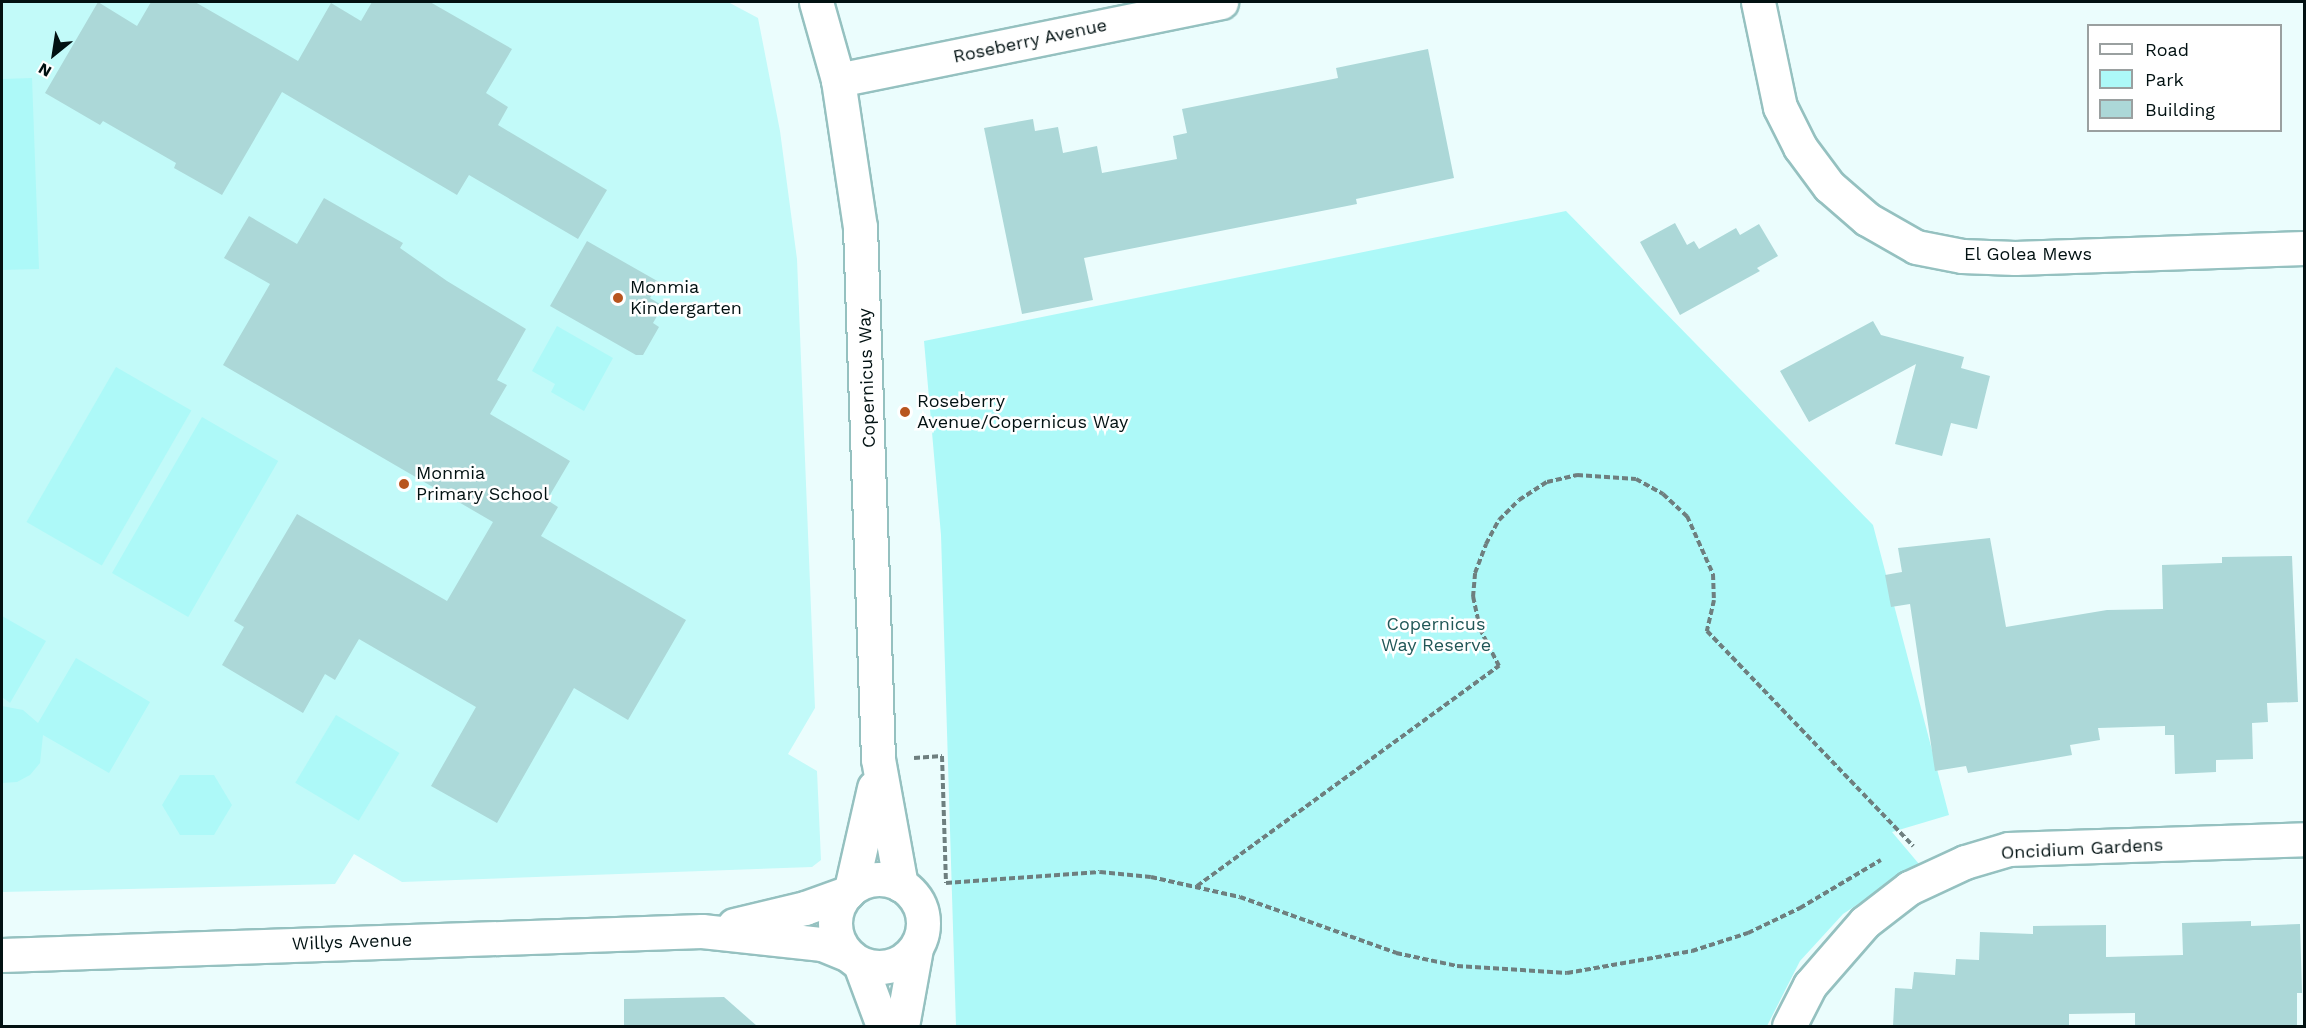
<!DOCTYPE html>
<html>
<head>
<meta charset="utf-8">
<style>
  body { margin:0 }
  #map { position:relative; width:2306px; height:1028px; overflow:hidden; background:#ebfdfd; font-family:"Work Sans",sans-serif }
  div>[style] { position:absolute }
  .built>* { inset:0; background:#c2faf9 }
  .green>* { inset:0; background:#adf9f8; transform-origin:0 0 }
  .building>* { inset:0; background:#acd8d8 }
  .path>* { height:4px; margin-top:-2px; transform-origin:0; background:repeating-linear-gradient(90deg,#6e7f7f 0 6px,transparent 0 9px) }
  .roads { filter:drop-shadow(2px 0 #95c1c0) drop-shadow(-2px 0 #95c1c0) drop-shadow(0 2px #95c1c0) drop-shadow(0 -2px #95c1c0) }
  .minor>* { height:33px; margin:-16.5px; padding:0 16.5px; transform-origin:16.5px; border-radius:16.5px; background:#fff }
  .minor>.ring { margin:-16.5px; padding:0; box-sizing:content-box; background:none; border:33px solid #fff; border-radius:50% }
  .dots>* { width:16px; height:16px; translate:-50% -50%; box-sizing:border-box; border:3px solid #fff; border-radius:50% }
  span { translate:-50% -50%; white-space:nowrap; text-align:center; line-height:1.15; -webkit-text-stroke:5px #fff; paint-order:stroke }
  .street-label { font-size:18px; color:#021112 }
  .poi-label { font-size:18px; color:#021112 }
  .left { translate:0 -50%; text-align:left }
  .park-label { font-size:18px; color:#215757 }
  .frame { position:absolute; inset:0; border:3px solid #021112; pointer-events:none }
  .legend { position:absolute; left:2087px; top:24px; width:195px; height:108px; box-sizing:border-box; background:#fff; border:2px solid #9aa0a0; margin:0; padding:8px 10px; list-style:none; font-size:18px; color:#021112 }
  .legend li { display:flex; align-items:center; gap:12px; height:30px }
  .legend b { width:30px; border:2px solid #9aa0a0 }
  .north { position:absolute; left:24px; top:24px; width:60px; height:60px; -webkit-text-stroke:4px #fff; paint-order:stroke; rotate:210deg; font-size:16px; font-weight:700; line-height:24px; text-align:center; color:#021112 }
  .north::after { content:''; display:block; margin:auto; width:21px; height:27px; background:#021112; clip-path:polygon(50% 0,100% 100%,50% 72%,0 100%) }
</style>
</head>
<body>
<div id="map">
  <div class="built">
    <div style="clip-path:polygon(2px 2px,728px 2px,758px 18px,780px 131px,797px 259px,815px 708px,788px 754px,817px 771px,821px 860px,812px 867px,402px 882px,354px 854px,335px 884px,2px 892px)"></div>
  </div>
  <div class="green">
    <div style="clip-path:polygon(32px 78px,39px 269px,2px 270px,2px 79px)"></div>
    <div style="clip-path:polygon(1566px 211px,1873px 525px,1949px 815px,1892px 832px,1919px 864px,1843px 914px,1800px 961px,1767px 1026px,956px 1026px,941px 535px,924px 341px)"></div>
    <div style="clip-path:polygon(557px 326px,613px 358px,584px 411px,551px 392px,555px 384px,532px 371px)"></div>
    <div style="left:116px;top:367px;width:87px;height:179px;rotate:30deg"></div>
    <div style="left:202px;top:417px;width:88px;height:180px;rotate:30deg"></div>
    <div style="clip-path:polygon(2px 616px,46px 641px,10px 703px,2px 697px)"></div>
    <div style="clip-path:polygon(76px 658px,150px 702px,109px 773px,43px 735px,40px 763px,30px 775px,17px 782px,2px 783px,2px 706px,23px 710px,38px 723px)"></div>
    <div style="left:336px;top:715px;width:74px;height:79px;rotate:31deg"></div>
    <div style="clip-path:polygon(180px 775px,214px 775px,232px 805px,214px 835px,180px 835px,162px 805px)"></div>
  </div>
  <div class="building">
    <div style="clip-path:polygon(98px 2px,137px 26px,151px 2px,195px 2px,298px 61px,331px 3px,361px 21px,372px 2px,430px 2px,512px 49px,486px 93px,508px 107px,498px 125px,607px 190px,578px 239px,469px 175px,457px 195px,282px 92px,222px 195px,174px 168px,176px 163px,103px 121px,100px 125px,45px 93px)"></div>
    <div style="clip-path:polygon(1428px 49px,1454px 178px,1356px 199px,1357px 204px,1084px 258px,1093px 300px,1022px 314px,984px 128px,1033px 119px,1035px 131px,1058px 127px,1063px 153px,1097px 146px,1102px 173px,1177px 159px,1173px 136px,1187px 133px,1182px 109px,1338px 78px,1336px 68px)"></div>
    <div style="clip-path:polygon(324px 198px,403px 243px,400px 248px,447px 281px,526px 329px,497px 380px,507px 385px,490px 414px,570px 461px,547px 500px,558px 507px,541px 536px,686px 620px,628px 720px,574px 688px,497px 823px,431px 786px,476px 707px,359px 639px,335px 680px,325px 674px,303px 713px,222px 665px,244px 627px,234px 621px,297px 514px,447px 601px,493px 522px,223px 365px,270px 284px,224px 258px,249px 216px,297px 244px)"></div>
    <div style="clip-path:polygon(1675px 223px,1687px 245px,1694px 241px,1699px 249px,1736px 228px,1740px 235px,1759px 224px,1778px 256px,1757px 268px,1760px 271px,1680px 315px,1640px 242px)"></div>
    <div style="clip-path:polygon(587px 241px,659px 282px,650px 298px,663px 306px,653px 323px,659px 327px,643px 355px,636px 355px,550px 306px)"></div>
    <div style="clip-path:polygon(1873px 321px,1881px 335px,1964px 357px,1961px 368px,1990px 376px,1977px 429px,1951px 423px,1942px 456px,1895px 444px,1916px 364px,1809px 422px,1780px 371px)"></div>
    <div style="clip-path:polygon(1990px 538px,2006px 627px,2107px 610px,2163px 609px,2162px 565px,2222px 563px,2222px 557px,2292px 556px,2298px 702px,2267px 703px,2268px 722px,2252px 723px,2253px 759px,2216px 760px,2216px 772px,2175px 774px,2174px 735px,2165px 735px,2165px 726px,2098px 728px,2100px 740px,2070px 745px,2072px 755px,1968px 773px,1966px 766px,1935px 771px,1910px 604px,1891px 607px,1885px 575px,1902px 572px,1898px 548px)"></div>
    <div style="clip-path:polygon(2251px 921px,2251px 926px,2300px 924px,2302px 993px,2297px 993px,2297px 1026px,2135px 1026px,2135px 1013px,2069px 1014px,2069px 1026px,1893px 1026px,1895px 988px,1912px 989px,1914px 972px,1955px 975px,1956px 959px,1979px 960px,1980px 932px,2033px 934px,2033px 926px,2106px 925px,2106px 957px,2183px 955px,2182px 923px)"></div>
    <div style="clip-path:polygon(724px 997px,757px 1026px,624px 1026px,624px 999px)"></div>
  </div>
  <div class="path">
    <div style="left:914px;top:758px;width:28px;rotate:-4deg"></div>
    <div style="left:942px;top:756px;width:127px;rotate:88.2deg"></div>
    <div style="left:946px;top:883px;width:154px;rotate:-4.1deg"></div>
    <div style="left:1100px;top:872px;width:51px;rotate:5.6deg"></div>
    <div style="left:1151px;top:877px;width:91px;rotate:12.7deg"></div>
    <div style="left:1240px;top:897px;width:166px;rotate:19.7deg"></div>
    <div style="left:1396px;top:953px;width:62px;rotate:12deg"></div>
    <div style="left:1457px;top:966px;width:110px;rotate:3.6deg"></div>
    <div style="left:1567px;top:973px;width:127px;rotate:-10deg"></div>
    <div style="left:1692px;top:951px;width:59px;rotate:-17.8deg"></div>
    <div style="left:1748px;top:933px;width:58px;rotate:-25.7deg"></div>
    <div style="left:1800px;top:908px;width:94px;rotate:-30.7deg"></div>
    <div style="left:1197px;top:886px;width:374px;rotate:-36.1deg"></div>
    <div style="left:1499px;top:666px;width:42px;rotate:-117.2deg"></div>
    <div style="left:1480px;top:629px;width:33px;rotate:-102deg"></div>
    <div style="left:1473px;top:597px;width:24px;rotate:-85deg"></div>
    <div style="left:1475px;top:573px;width:31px;rotate:-69deg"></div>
    <div style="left:1486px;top:544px;width:27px;rotate:-62deg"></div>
    <div style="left:1499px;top:520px;width:28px;rotate:-45deg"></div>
    <div style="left:1519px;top:500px;width:33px;rotate:-33deg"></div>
    <div style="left:1547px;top:482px;width:31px;rotate:-13deg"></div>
    <div style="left:1577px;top:475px;width:59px;rotate:3.9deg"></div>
    <div style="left:1636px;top:479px;width:31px;rotate:29deg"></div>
    <div style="left:1663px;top:494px;width:33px;rotate:43deg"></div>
    <div style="left:1687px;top:516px;width:64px;rotate:65.9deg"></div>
    <div style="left:1713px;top:574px;width:26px;rotate:88deg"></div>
    <div style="left:1714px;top:600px;width:32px;rotate:103deg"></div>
    <div style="left:1707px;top:631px;width:298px;rotate:46.2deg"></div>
  </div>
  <div class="roads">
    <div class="minor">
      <div style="left:816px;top:2px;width:81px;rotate:74.2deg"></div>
      <div style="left:838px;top:80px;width:149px;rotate:81.5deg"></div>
      <div style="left:860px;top:227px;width:532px;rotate:88.06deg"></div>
      <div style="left:878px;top:759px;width:128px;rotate:79.7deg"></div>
      <div style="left:1758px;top:2px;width:107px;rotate:78.2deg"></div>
      <div style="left:1780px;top:107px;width:45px;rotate:63.4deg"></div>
      <div style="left:1800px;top:147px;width:49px;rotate:53.4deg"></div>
      <div style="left:1829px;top:186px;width:50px;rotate:41deg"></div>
      <div style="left:1867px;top:219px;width:56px;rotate:29.7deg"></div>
      <div style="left:1916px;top:247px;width:47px;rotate:11.1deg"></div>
      <div style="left:1962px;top:256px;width:53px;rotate:2.2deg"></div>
      <div style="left:2015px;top:258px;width:289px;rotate:-2deg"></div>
      <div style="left:838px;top:80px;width:391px;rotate:-11.5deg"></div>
      <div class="ring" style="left:835px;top:879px;width:55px;height:55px"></div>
      <div style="left:851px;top:889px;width:104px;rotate:-77.2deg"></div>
      <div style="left:734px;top:925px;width:73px;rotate:-13.5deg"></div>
      <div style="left:805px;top:908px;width:45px;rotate:-19.7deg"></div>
      <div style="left:2px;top:955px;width:700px;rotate:-1.96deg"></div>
      <div style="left:702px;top:931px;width:121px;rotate:6.2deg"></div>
      <div style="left:822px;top:944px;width:27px;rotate:22deg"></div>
      <div style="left:860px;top:964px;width:66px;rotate:69.6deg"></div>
      <div style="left:902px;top:1026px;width:79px;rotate:-79.8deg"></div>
      <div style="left:1789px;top:1026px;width:46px;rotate:-62.9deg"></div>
      <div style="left:1810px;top:985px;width:84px;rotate:-48.9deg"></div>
      <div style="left:1865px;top:922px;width:56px;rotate:-37.7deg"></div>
      <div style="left:1909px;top:888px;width:62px;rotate:-24.9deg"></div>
      <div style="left:1965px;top:862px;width:46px;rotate:-16.5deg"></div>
      <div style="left:2009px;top:849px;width:295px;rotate:-1.9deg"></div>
    </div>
  </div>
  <div class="dots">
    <div style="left:618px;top:298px;background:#b8551e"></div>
    <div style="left:905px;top:412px;background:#b8551e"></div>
    <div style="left:404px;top:484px;background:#b8551e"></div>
  </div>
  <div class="street-label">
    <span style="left:1030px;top:41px;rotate:-12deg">Roseberry Avenue</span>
    <span style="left:2028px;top:254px">El Golea Mews</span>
    <span style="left:867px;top:378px;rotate:-92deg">Copernicus Way</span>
    <span style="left:2082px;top:849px;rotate:-3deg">Oncidium Gardens</span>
    <span style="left:352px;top:942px;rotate:-2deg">Willys Avenue</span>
  </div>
  <div class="poi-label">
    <span class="left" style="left:630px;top:298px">Monmia<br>Kindergarten</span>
    <span class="left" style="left:917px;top:412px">Roseberry<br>Avenue/Copernicus Way</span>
    <span class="left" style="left:416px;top:484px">Monmia<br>Primary School</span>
  </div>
  <div class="park-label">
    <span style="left:1436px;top:635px">Copernicus<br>Way Reserve</span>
  </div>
  <div class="frame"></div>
  <ul class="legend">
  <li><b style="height:8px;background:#fff"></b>Road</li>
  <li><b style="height:16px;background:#adf9f8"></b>Park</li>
  <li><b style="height:16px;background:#acd8d8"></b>Building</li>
  </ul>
  <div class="north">N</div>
</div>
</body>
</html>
